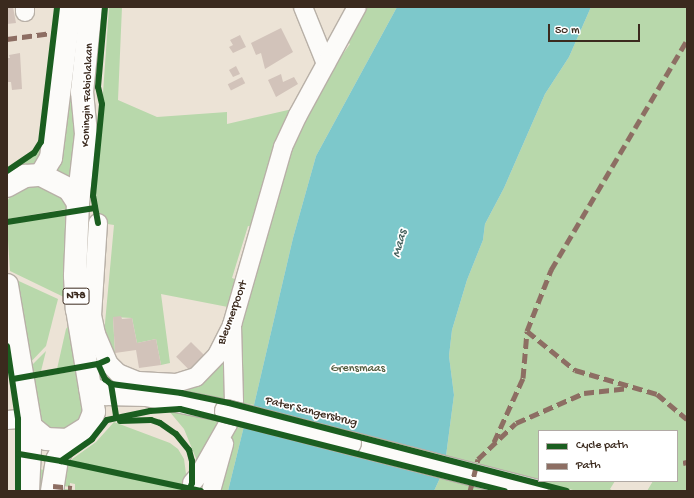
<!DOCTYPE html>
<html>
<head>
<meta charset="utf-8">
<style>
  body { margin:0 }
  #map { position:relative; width:694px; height:498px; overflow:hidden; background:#ece3d6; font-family:"Gochi Hand",sans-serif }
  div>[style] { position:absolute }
  .green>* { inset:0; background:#b8d8ab }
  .water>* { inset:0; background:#7dc8cb }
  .building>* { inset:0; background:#d2c3ba; transform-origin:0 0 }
  .roads { filter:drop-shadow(1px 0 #b8b0a7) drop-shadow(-1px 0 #b8b0a7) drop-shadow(0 1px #b8b0a7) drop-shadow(0 -1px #b8b0a7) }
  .minor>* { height:18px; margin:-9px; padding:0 9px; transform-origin:9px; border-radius:9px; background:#fcfbf9 }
  .major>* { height:22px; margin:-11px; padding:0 11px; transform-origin:11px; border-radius:11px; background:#fcfbf9 }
  .bridges { filter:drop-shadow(1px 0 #b8b0a7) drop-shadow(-1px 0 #b8b0a7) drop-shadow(0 1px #b8b0a7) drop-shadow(0 -1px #b8b0a7) }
  .major-bridge>* { height:22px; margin:-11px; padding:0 11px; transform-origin:11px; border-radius:11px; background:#fcfbf9 }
  .quiet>* { height:5px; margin-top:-2.5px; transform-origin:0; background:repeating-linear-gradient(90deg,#8d6e63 0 10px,transparent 0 15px) }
  .cycleway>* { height:6px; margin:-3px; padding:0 3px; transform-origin:3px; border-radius:3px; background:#1b5e20 }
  span { translate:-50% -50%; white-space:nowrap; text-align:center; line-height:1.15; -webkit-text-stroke:3.5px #fff; paint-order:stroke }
  .shield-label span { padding:1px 3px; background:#fff; border:1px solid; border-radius:3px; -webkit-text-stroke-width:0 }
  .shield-label { font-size:11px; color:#3b2a1e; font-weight:700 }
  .street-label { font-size:12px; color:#3b2a1e }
  .park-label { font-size:12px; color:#545c3e }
  .water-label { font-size:13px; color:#425d59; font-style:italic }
  .frame { position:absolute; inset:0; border:8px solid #3b2a1e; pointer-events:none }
  .legend { position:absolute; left:538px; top:430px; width:140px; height:52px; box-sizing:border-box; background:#fff; border:1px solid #b1aaa5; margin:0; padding:5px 7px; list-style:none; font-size:12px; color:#3b2a1e }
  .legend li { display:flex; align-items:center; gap:8px; height:20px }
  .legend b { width:20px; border:1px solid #b1aaa5 }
  .scale { position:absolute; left:548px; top:24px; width:92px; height:18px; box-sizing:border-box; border:2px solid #3b2a1e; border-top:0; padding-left:5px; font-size:12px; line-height:14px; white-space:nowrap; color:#3b2a1e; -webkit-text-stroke:3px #fff; paint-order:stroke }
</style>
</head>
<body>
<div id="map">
  <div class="green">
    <div style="clip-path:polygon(109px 7px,122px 7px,118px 100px,157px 117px,227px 112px,227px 124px,297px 108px,257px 228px,248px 226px,232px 278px,242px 282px,233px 308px,161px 294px,170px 363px,161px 365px,156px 339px,137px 343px,132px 318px,113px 317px,115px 353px,112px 354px,104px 334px,114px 225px,101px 223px,96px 193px)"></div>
    <div style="clip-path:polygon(363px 7px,397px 7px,316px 156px,293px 238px,254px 405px,239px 402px,239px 338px,286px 156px,315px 93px,350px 44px,345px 39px)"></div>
    <div style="clip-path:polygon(591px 7px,687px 7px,687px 491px,647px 491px,653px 481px,677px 481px,677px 431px,539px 431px,539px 481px,615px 481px,610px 489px,613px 491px,577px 491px,504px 473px,493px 468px,446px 456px,454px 395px,449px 356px,452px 330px,467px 280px,483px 240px,485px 224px,504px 188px,545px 94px,569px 57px)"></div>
    <div style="clip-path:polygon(56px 18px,60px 18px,49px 142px,34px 164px,26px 169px,7px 174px,35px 155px,43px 146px)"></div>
    <div style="clip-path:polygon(74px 37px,77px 187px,54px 172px)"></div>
    <div style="clip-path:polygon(30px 185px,52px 187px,72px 208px,7px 219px,7px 201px,11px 196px)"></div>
    <div style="clip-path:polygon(73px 214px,72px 301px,10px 271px,7px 224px)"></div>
    <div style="clip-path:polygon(10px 277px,58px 299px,46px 346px,26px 367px)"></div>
    <div style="clip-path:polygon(71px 322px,81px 365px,57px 369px,66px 329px)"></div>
    <div style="clip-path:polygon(46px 351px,41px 371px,27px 374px,26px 371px)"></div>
    <div style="clip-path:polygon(218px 363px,224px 364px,231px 401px,176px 390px)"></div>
    <div style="clip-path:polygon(82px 370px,87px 412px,70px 431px,43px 428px,28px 379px)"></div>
    <div style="clip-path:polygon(169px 411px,186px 412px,244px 426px,228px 491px,197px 491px,204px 478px,184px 429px)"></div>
    <div style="clip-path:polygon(114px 422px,170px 443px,178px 449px,184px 459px,186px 474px,183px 491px,56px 491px,56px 488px,75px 490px,75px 484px,70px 483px,70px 487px,57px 485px,66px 473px,68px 462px,96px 442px)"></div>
    <div style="clip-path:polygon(34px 468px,50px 471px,48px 491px,33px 491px)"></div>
    <div style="clip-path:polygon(440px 478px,448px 479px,493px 491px,434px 491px)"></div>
  </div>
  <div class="water">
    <div style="clip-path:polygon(397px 7px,591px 7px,569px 57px,545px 94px,504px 188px,485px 224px,483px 240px,467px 280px,452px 330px,449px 356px,454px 395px,446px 456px,440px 478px,434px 491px,228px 491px,244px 426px,254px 405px,293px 238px,316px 156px)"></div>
  </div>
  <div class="building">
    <div style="clip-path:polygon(7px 7px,13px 7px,16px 23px,7px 24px)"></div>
    <div style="clip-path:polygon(281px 28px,293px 52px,265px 69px,261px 53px,256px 55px,251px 43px)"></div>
    <div style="clip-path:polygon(240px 35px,246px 47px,233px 53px,229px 47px,233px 45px,230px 40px)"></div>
    <div style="clip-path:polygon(20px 53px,22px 89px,12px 90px,11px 82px,7px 82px,7px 58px,10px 58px,9px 55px)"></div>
    <div style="clip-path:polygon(236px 66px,240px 74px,233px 77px,229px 70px)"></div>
    <div style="clip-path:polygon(281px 74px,283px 82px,294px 77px,298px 84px,276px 97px,268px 80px)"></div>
    <div style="left:242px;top:77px;width:7px;height:16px;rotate:63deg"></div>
    <div style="clip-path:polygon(121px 316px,122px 319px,132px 318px,137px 343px,156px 339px,161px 365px,139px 368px,136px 350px,115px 353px,113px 317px)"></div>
    <div style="left:191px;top:342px;width:21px;height:21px;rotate:45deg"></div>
  </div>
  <div class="roads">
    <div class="minor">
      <div style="left:25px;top:7px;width:5px;rotate:90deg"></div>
      <div style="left:303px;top:7px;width:61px;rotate:68deg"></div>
      <div style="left:98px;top:223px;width:92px;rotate:93.7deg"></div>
      <div style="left:92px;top:315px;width:19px;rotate:78deg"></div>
      <div style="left:96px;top:334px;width:33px;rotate:67deg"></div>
      <div style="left:109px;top:364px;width:13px;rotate:45deg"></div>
      <div style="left:118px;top:373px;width:22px;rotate:22deg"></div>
      <div style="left:138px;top:381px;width:38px;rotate:3deg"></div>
      <div style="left:176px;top:383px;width:21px;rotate:-17deg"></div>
      <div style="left:196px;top:377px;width:30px;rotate:-46deg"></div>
      <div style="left:217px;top:355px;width:34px;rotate:-63deg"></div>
      <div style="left:232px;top:325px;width:185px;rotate:-74deg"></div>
      <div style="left:283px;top:147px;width:35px;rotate:-65deg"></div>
      <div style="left:298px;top:115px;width:123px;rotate:-61.4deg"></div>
      <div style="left:7px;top:420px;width:22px;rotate:-5deg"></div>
      <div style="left:192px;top:483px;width:11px;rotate:-49deg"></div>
      <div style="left:199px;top:475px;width:59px;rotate:-60.4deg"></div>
      <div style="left:228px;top:424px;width:23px;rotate:-75deg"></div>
      <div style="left:234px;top:402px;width:77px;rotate:-91.5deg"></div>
      <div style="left:211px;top:491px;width:49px;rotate:-74.5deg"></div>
    </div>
    <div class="major">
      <div style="left:41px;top:175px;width:20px;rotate:-60deg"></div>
      <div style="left:51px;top:158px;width:152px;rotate:-82.8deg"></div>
      <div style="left:7px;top:186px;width:21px;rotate:-29deg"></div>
      <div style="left:25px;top:176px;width:16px;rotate:-4deg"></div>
      <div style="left:41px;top:175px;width:31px;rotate:27deg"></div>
      <div style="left:69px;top:189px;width:17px;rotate:57deg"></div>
      <div style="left:78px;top:203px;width:73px;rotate:92.4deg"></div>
      <div style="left:75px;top:276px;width:33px;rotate:87deg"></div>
      <div style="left:77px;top:309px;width:104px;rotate:80.6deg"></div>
      <div style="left:94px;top:412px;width:16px;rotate:112deg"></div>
      <div style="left:88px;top:427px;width:25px;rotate:148deg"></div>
      <div style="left:67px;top:440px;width:21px;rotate:-177deg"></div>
      <div style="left:46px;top:439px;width:19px;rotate:-141deg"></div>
      <div style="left:31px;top:427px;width:144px;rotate:-99.6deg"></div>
      <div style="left:78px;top:203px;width:69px;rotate:-83.4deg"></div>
      <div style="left:86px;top:134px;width:42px;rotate:-95.4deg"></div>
      <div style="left:82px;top:92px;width:85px;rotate:-84deg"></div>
      <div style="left:90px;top:388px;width:17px;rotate:21deg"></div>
      <div style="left:106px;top:394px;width:40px;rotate:1.4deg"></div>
      <div style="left:146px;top:395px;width:82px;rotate:11.3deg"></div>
      <div style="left:350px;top:443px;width:193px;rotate:14.4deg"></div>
      <div style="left:28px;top:491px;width:64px;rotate:-87.3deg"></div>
      <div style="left:52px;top:491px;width:31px;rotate:-81deg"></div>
      <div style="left:57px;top:460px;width:22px;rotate:-63deg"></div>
    </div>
  </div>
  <div class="bridges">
    <div class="major-bridge">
      <div style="left:226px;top:411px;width:128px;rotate:14.5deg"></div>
    </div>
  </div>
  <div class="quiet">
    <div style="left:7px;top:39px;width:45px;rotate:-7.6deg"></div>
    <div style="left:527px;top:331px;width:62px;rotate:39.1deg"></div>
    <div style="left:575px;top:370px;width:85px;rotate:16.3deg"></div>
    <div style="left:657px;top:394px;width:39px;rotate:40deg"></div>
    <div style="left:494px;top:442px;width:70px;rotate:-65.6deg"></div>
    <div style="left:523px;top:378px;width:47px;rotate:-85.1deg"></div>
    <div style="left:527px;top:331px;width:66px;rotate:-68.5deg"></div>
    <div style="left:551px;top:270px;width:267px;rotate:-59.4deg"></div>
    <div style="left:683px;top:463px;width:4px;rotate:-14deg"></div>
    <div style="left:53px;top:486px;width:19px;rotate:6deg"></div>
    <div style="left:470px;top:491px;width:33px;rotate:-76deg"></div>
    <div style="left:478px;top:459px;width:52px;rotate:-43.5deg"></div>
    <div style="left:516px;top:423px;width:74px;rotate:-23.8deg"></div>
    <div style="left:584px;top:393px;width:45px;rotate:-6.3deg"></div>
  </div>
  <div class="cycleway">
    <div style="left:7px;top:171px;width:32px;rotate:-34deg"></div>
    <div style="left:34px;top:153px;width:13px;rotate:-58deg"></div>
    <div style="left:41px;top:142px;width:136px;rotate:-83.2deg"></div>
    <div style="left:7px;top:222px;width:89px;rotate:-9deg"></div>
    <div style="left:98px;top:223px;width:27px;rotate:-100deg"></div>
    <div style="left:93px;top:196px;width:92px;rotate:-84.4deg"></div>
    <div style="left:102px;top:104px;width:17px;rotate:-103deg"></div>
    <div style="left:98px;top:87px;width:80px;rotate:-85deg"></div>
    <div style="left:7px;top:346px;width:74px;rotate:81.4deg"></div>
    <div style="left:18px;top:419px;width:72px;rotate:90deg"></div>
    <div style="left:98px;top:364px;width:17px;rotate:65deg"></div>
    <div style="left:105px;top:379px;width:8px;rotate:40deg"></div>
    <div style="left:111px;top:384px;width:33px;rotate:81deg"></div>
    <div style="left:13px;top:379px;width:86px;rotate:-10deg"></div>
    <div style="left:98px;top:364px;width:10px;rotate:-24deg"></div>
    <div style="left:111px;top:384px;width:71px;rotate:7.3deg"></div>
    <div style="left:181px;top:393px;width:49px;rotate:11.8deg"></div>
    <div style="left:229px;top:403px;width:349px;rotate:14.6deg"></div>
    <div style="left:120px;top:421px;width:31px;rotate:-2deg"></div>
    <div style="left:151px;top:420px;width:9px;rotate:18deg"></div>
    <div style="left:160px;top:423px;width:19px;rotate:35deg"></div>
    <div style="left:176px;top:434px;width:21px;rotate:51deg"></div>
    <div style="left:189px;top:450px;width:11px;rotate:75deg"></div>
    <div style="left:192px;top:461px;width:22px;rotate:90deg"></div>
    <div style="left:192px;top:483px;width:9px;rotate:111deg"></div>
    <div style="left:19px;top:454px;width:43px;rotate:9.5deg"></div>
    <div style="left:61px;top:461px;width:143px;rotate:12.1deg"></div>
    <div style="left:61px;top:461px;width:38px;rotate:-35deg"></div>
    <div style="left:92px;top:439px;width:24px;rotate:-52deg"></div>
    <div style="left:107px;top:420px;width:44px;rotate:-11.8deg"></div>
    <div style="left:150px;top:411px;width:30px;rotate:-4deg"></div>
    <div style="left:180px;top:409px;width:335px;rotate:14.2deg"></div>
  </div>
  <div class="shield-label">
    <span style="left:76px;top:296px">N78</span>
  </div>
  <div class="street-label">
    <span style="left:89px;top:95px;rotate:-88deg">Koningin Fabiolalaan</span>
    <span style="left:234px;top:313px;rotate:-70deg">Bleumerpoort</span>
    <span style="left:311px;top:413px;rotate:14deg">Pater Sangersbrug</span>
  </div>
  <div class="park-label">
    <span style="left:358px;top:370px">Grensmaas</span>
  </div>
  <div class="water-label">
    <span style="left:401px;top:244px;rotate:-76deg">Maas</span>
  </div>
  <div class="frame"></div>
  <ul class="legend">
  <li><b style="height:5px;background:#1b5e20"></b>Cycle path</li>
  <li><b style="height:5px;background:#8d6e63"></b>Path</li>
  </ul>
  <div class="scale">50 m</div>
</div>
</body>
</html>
